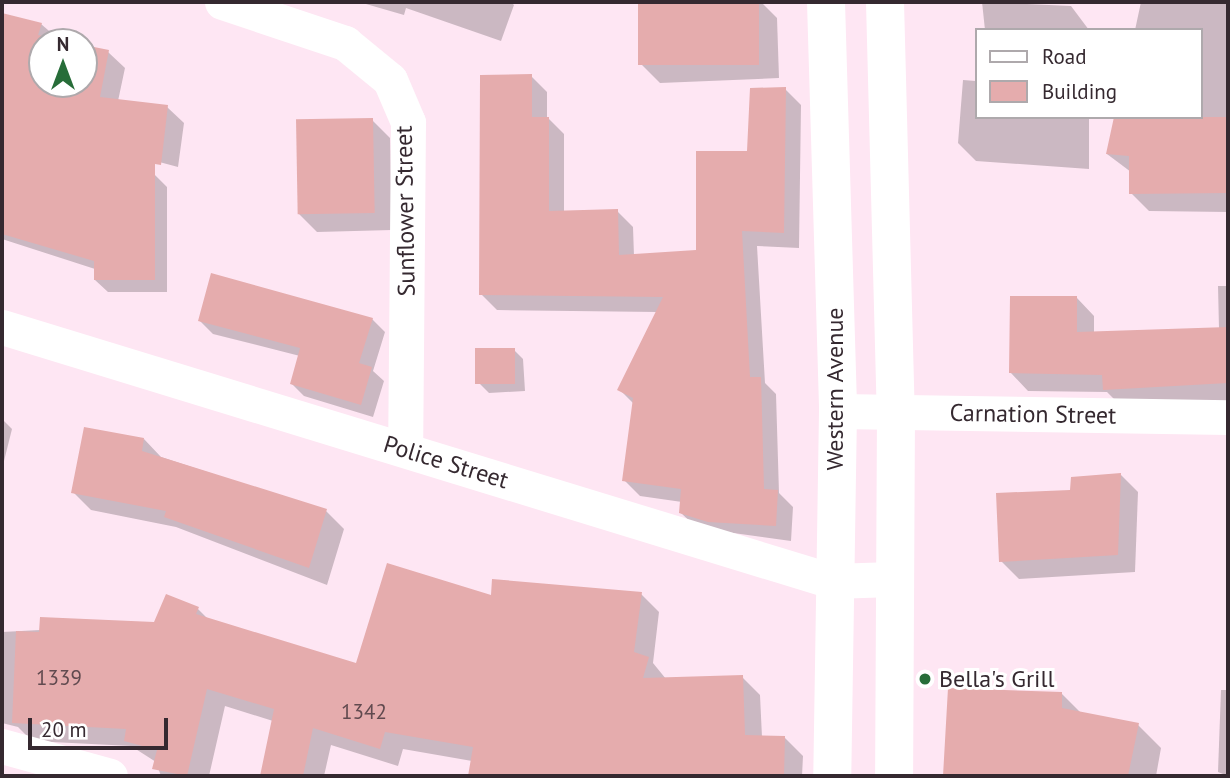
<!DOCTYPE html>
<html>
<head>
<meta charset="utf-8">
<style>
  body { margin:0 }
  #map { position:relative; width:1230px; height:778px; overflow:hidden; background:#fee6f3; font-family:"PT Sans",sans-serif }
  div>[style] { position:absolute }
  .shadow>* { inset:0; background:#0003 }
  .building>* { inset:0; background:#e5acad; transform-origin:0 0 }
  .street>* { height:35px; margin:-17.5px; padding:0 17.5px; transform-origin:17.5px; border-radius:17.5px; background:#fff }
  .secondary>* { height:38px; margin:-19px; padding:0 19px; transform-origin:19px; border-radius:19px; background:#fff }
  .dots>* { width:19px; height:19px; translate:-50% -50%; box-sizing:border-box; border:4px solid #fff; border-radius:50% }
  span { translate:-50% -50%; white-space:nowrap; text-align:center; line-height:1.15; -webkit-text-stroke:6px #fff; paint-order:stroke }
  .number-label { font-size:21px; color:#614a4f }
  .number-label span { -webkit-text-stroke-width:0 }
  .street-label { font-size:24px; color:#352930 }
  .poi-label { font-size:24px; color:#352930 }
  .left { translate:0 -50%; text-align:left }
  .frame { position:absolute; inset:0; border:4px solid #352930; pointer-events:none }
  .legend { position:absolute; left:975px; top:28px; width:228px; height:91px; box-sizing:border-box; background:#fff; border:2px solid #aea9ac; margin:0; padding:9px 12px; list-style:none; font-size:21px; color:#352930 }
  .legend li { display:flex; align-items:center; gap:14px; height:35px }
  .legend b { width:35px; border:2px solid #aea9ac }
  .north { position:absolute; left:28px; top:28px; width:70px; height:70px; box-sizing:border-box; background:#fff; border:2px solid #aea9ac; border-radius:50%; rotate:0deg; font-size:19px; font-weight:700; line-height:28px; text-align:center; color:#352930 }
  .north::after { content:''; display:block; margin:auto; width:24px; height:32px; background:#276d39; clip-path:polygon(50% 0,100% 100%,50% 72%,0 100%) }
  .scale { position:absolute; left:28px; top:718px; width:140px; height:32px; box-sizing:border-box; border:4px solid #352930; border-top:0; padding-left:9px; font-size:21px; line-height:24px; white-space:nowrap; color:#352930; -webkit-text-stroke:5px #fff; paint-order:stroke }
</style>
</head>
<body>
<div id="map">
  <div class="shadow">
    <div style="clip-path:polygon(359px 2px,511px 2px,514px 5px,501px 41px,406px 8px,404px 15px)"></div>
    <div style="clip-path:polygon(640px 2px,761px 2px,777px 18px,779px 78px,660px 83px,642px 65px)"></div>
    <div style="clip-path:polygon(982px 2px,1071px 6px,1089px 30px,985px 30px)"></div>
    <div style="clip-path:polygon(1141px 2px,1228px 2px,1228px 212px,1149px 211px,1131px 193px,1131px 172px,1107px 154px,1200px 117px,1200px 30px,1135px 30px)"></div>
    <div style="clip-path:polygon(2px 15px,41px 24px,62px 42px,42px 42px,42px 84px,84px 84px,84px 47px,108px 52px,125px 68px,118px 101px,167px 107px,184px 123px,178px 167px,13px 123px,2px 111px)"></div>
    <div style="clip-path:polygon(531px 76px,547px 92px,547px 117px,564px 134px,564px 212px,617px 211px,633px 227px,634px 256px,698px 252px,785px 89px,801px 105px,799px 248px,757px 246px,765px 383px,776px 394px,779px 493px,793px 507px,791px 541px,697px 528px,681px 513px,682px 502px,640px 496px,624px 480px,634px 404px,619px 389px,657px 312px,497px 310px,481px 294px)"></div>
    <div style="clip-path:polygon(963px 80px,976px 81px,976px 117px,1089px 117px,1089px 169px,976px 161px,958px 143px)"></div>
    <div style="clip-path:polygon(372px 120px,390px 138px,392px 230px,317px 232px,299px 214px)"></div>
    <div style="clip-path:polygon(2px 170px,154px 174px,167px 187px,167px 292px,108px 292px,95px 280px,95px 269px,2px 239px)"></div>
    <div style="clip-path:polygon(1218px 286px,1228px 286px,1228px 402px,1122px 407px,1107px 392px,1028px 391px,1011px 373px,1077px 298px,1094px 316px,1094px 333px,1219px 329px)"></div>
    <div style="clip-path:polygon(372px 319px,385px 332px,373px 371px,384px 381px,373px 417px,304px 396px,292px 384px,300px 356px,213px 334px,200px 321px)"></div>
    <div style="clip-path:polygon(514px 350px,523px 359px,525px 391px,489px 393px,480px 384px)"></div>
    <div style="clip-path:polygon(2px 419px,12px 429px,2px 469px)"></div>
    <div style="clip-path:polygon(144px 439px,161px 457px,326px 511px,344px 529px,327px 585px,176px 527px,91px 510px,73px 492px)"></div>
    <div style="clip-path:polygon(1121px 475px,1138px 492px,1135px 572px,1019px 579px,1001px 561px,1072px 491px)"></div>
    <div style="clip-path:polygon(641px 594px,659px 612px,653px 663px,666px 679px,742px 677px,760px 695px,762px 737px,785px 738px,803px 756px,802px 776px,469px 776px,472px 761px,403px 749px,398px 766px,331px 745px,324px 776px,262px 776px,273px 721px,225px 706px,209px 776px,161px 776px,156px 762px,131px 746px,32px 741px,18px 727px,2px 723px,2px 632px,155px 624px,198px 609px,209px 620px,357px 665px,493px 597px)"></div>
    <div style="clip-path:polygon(950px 690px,1062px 694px,1082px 714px,1138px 725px,1161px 748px,1156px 776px,945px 776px)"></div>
    <div style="clip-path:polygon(1221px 690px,1228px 690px,1228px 776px,1218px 772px)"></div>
  </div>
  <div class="building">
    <div style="left:638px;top:2px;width:121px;height:63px"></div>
    <div style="clip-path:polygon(2px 13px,42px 23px,38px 35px,71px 42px,42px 42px,42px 84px,84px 84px,84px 45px,109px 50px,100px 97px,168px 105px,161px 165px,155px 164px,155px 280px,94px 280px,94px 261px,2px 234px)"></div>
    <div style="clip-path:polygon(532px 74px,532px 117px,549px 117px,549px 211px,618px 209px,619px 255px,696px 250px,696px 151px,747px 151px,750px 88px,786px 87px,784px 233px,742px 231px,750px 377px,761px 377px,764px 489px,778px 490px,776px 526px,708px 522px,679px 513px,681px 489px,622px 481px,633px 398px,617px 390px,663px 297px,479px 295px,480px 75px)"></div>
    <div style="clip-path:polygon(1114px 117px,1228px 117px,1228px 193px,1129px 194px,1129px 156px,1106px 154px)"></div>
    <div style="left:373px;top:118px;width:95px;height:77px;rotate:89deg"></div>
    <div style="clip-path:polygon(211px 273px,373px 318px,359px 363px,372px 367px,361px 405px,290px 384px,300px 348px,198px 321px)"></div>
    <div style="clip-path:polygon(1010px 296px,1077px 296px,1077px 332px,1228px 327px,1228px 383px,1103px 390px,1102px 375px,1009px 373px)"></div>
    <div style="left:475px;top:348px;width:40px;height:36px"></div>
    <div style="clip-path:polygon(84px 427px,144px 438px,142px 451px,327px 509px,309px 568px,164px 517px,166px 511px,71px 493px)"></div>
    <div style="clip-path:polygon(1121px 473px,1118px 555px,999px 562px,996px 493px,1070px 490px,1071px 477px)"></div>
    <div style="clip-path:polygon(387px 563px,491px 595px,492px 579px,642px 592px,634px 652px,649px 657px,643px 678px,743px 675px,745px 735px,785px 736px,784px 776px,468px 776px,473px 747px,385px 732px,380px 749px,313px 728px,303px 776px,260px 776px,274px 709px,207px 689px,187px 776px,152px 769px,157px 750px,124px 741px,126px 729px,12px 723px,16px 631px,39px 632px,40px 617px,154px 622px,166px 594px,199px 607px,196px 614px,356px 663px)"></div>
    <div style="clip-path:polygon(948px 688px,1062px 692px,1062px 708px,1139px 723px,1128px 776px,943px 776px)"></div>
  </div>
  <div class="street">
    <div style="left:222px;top:2px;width:130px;rotate:18.4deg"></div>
    <div style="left:345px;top:43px;width:58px;rotate:39.4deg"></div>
    <div style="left:390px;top:80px;width:46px;rotate:66.8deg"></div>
    <div style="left:408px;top:122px;width:327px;rotate:90.5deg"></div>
    <div style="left:2px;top:327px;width:868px;rotate:17.02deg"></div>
    <div style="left:832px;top:581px;width:61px;rotate:-1.9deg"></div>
    <div style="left:838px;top:411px;width:390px;rotate:0.9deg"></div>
    <div style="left:2px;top:746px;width:112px;rotate:15.5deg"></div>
  </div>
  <div class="secondary">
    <div style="left:826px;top:2px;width:409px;rotate:88.3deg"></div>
    <div style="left:838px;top:411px;width:365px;rotate:90.9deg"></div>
    <div style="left:885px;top:2px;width:410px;rotate:88.5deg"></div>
    <div style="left:896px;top:412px;width:364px;rotate:90.3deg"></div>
  </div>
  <div class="dots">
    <div style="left:925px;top:679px;background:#276d39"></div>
  </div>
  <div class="number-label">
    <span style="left:59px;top:678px">1339</span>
    <span style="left:364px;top:712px">1342</span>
  </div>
  <div class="street-label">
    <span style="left:405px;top:211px;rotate:-91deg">Sunflower Street</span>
    <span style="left:835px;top:389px;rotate:-90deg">Western Avenue</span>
    <span style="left:1033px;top:414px;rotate:1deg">Carnation Street</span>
    <span style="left:446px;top:462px;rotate:17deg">Police Street</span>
  </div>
  <div class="poi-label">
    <span class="left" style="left:939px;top:679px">Bella's Grill</span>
  </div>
  <div class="frame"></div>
  <ul class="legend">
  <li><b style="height:9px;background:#fff"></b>Road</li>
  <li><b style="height:19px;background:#e5acad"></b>Building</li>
  </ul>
  <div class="north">N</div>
  <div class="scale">20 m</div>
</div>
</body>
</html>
